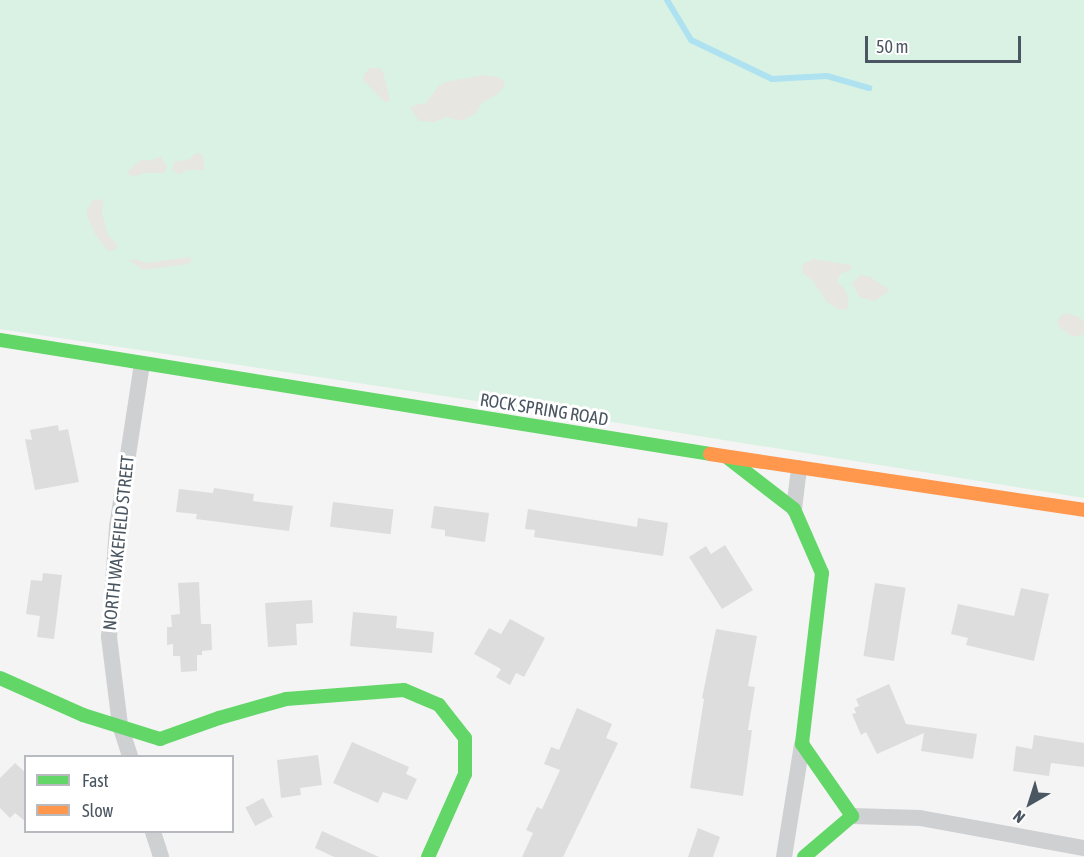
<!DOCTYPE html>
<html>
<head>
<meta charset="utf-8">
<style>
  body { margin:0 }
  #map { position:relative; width:1084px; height:857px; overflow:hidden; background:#f4f4f4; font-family:"Asap Condensed",sans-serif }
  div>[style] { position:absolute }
  .green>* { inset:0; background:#d9f2e3 }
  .sand>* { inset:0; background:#e7e6e1 }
  .stream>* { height:6px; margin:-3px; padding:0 3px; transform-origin:3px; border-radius:3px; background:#aee2f0 }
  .building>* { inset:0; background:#ddddde; transform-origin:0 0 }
  .street>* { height:16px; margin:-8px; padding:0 8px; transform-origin:8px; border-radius:8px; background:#ced0d2 }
  .fast>* { height:14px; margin:-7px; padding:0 7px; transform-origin:7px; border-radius:7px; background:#63d668 }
  .slow>* { height:14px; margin:-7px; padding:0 7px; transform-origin:7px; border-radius:7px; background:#ff974d }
  span { translate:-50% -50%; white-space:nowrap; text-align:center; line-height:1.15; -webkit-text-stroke:6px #fff; paint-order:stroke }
  .street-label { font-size:18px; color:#4a5661 }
  .legend { position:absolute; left:24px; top:755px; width:210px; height:78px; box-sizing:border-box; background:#fff; border:2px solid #b7bbc0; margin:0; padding:8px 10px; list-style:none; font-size:18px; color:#4a5661 }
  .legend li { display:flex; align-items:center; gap:12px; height:30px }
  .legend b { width:30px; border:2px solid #b7bbc0 }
  .north { position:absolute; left:1000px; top:773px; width:60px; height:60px; -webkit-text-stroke:4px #fff; paint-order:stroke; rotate:219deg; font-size:16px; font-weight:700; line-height:24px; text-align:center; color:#4a5661 }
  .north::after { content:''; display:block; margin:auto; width:21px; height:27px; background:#4a5661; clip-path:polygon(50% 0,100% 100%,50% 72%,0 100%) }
  .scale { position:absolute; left:865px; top:36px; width:156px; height:27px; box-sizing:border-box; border:3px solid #4a5661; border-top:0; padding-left:8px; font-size:18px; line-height:21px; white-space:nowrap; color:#4a5661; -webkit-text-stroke:4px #fff; paint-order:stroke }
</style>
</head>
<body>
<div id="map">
  <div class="green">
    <div style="clip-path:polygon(0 0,1084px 0,1084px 498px,544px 411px,0 329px)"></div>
  </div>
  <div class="sand">
    <div style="clip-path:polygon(370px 68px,380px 68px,384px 75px,390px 99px,386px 103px,363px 80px,364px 74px)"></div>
    <div style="clip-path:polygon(483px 75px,498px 77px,504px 81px,505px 85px,498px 94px,483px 102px,475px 114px,461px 121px,447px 117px,434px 122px,419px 121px,410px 108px,417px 104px,425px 104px,439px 86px,446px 82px)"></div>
    <div style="clip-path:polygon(199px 153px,203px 156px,204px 170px,188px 170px,179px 174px,172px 170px,174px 162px,191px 159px,194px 154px)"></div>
    <div style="clip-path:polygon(161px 157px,167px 167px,164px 173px,144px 173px,132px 177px,127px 172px,142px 159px,148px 161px)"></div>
    <div style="clip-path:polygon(99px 199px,103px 202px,102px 214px,108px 235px,117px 244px,117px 248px,111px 251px,108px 251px,96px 236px,87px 215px,87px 210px,93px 200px)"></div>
    <div style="clip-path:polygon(190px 257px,192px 261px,188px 264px,143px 270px,130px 261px,133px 259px,147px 263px)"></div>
    <div style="clip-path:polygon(813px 259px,851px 265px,852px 269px,840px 274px,837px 282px,846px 290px,849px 308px,840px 310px,827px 302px,813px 281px,802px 273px,803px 264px)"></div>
    <div style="clip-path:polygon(860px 275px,870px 277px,890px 290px,875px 301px,859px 297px,852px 283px)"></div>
    <div style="clip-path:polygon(1067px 313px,1079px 317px,1084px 322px,1084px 333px,1080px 336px,1072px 336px,1060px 328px,1057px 322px,1061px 315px)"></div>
  </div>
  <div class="stream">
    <div style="left:667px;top:0;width:47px;rotate:59deg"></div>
    <div style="left:691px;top:40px;width:90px;rotate:25.7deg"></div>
    <div style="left:772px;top:79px;width:55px;rotate:-3.1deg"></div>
    <div style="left:827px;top:76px;width:44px;rotate:15.9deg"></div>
  </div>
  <div class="building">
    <div style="clip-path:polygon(58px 425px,59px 431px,68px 429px,79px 482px,35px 490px,25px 439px,32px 440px,30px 430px)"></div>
    <div style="clip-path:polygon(214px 488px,254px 494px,253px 501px,293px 506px,289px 531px,196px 519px,197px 514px,176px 512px,179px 489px,213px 493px)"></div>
    <div style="left:333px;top:502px;width:61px;height:25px;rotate:7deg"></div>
    <div style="clip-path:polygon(434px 506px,489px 513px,485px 542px,445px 536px,445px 530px,431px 528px)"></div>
    <div style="clip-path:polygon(528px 509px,637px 527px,638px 518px,668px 523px,663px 556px,534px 537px,535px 530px,525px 529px)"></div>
    <div style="clip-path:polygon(725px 545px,753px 590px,722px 609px,689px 557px,706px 546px,711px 554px)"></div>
    <div style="clip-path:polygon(43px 573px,62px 575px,54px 639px,37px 637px,40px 616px,26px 614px,31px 580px,42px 581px)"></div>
    <div style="clip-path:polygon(199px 582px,201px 624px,211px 624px,212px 650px,202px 651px,202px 655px,197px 655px,197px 671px,181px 672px,180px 656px,173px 656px,173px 644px,167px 645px,167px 627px,172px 627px,171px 615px,180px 614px,178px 583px)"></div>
    <div style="left:875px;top:583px;width:31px;height:74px;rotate:9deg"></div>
    <div style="clip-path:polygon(1021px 588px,1049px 594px,1034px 661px,966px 645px,968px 638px,951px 634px,958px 604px,1014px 616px)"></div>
    <div style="clip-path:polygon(312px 600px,313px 623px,296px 624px,297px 645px,268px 647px,265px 603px)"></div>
    <div style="clip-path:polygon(353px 612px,397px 616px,396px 628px,434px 632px,432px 653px,350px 646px)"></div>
    <div style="clip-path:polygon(510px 619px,545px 638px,524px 677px,516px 673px,510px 685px,496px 677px,501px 669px,474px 654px,489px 628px,501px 634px)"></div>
    <div style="clip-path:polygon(716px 629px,757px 636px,748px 686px,755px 687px,748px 730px,752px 730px,743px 796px,690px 788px,704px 699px,702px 698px)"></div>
    <div style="clip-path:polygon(889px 684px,906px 724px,977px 734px,973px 759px,921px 751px,924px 733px,877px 754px,866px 732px,861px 735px,852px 714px,856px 713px,854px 708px,859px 706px,856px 699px)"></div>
    <div style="clip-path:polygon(577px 708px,612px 724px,606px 738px,618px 743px,563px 857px,522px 857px,533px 833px,526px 830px,537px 807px,542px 809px,560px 770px,544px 764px,551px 747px,559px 750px)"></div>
    <div style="clip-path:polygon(1034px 735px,1084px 743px,1084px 767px,1051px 763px,1049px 776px,1013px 771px,1016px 746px,1032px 749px)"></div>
    <div style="clip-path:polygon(352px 742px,409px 767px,406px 774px,417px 779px,407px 800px,383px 792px,378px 803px,333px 783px)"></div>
    <div style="clip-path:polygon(318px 755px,322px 785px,300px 788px,301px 795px,281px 798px,277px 760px)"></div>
    <div style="clip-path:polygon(15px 763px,26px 773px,26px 822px,15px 813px,10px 818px,0 808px,0 778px)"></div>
    <div style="left:263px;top:798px;width:21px;height:20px;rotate:62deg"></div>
    <div style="clip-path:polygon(698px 828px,720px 837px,713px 857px,688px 857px)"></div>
    <div style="clip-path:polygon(322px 831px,379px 857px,334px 857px,315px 848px)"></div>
  </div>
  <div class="street">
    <div style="left:794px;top:509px;width:41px;rotate:-83deg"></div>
    <div style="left:130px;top:756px;width:33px;rotate:-108deg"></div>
    <div style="left:120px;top:725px;width:89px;rotate:-97.1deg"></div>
    <div style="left:109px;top:637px;width:110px;rotate:-85.8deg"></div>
    <div style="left:117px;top:527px;width:165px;rotate:-81.3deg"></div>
    <div style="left:852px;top:816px;width:68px;rotate:1.7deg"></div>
    <div style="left:920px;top:818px;width:167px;rotate:10.4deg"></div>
    <div style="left:153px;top:832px;width:26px;rotate:72deg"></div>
    <div style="left:784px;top:857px;width:114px;rotate:-80.9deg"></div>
  </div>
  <div class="fast">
    <div style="left:0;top:340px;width:719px;rotate:9.12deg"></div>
    <div style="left:728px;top:458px;width:83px;rotate:37.7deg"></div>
    <div style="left:794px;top:509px;width:70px;rotate:66.4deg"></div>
    <div style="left:822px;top:573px;width:172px;rotate:96.7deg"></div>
    <div style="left:802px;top:744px;width:88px;rotate:55.2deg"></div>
    <div style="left:852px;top:816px;width:63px;rotate:139.5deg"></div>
    <div style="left:0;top:678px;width:91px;rotate:24deg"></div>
    <div style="left:83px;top:715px;width:81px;rotate:17.3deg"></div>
    <div style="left:160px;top:739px;width:63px;rotate:-19.6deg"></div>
    <div style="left:219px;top:718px;width:70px;rotate:-15.8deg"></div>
    <div style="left:286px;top:699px;width:118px;rotate:-4.4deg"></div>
    <div style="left:404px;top:690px;width:38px;rotate:23deg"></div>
    <div style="left:439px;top:705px;width:42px;rotate:51.8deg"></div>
    <div style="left:465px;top:738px;width:36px;rotate:90deg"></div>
    <div style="left:465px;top:774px;width:91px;rotate:114deg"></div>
  </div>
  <div class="slow">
    <div style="left:710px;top:454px;width:378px;rotate:8.5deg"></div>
  </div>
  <div class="street-label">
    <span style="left:544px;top:410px;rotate:9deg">ROCK SPRING ROAD</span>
    <span style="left:119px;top:543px;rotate:-84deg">NORTH WAKEFIELD STREET</span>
  </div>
  <ul class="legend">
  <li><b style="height:8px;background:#63d668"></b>Fast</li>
  <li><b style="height:8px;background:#ff974d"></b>Slow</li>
  </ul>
  <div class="north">N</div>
  <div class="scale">50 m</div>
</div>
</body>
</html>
